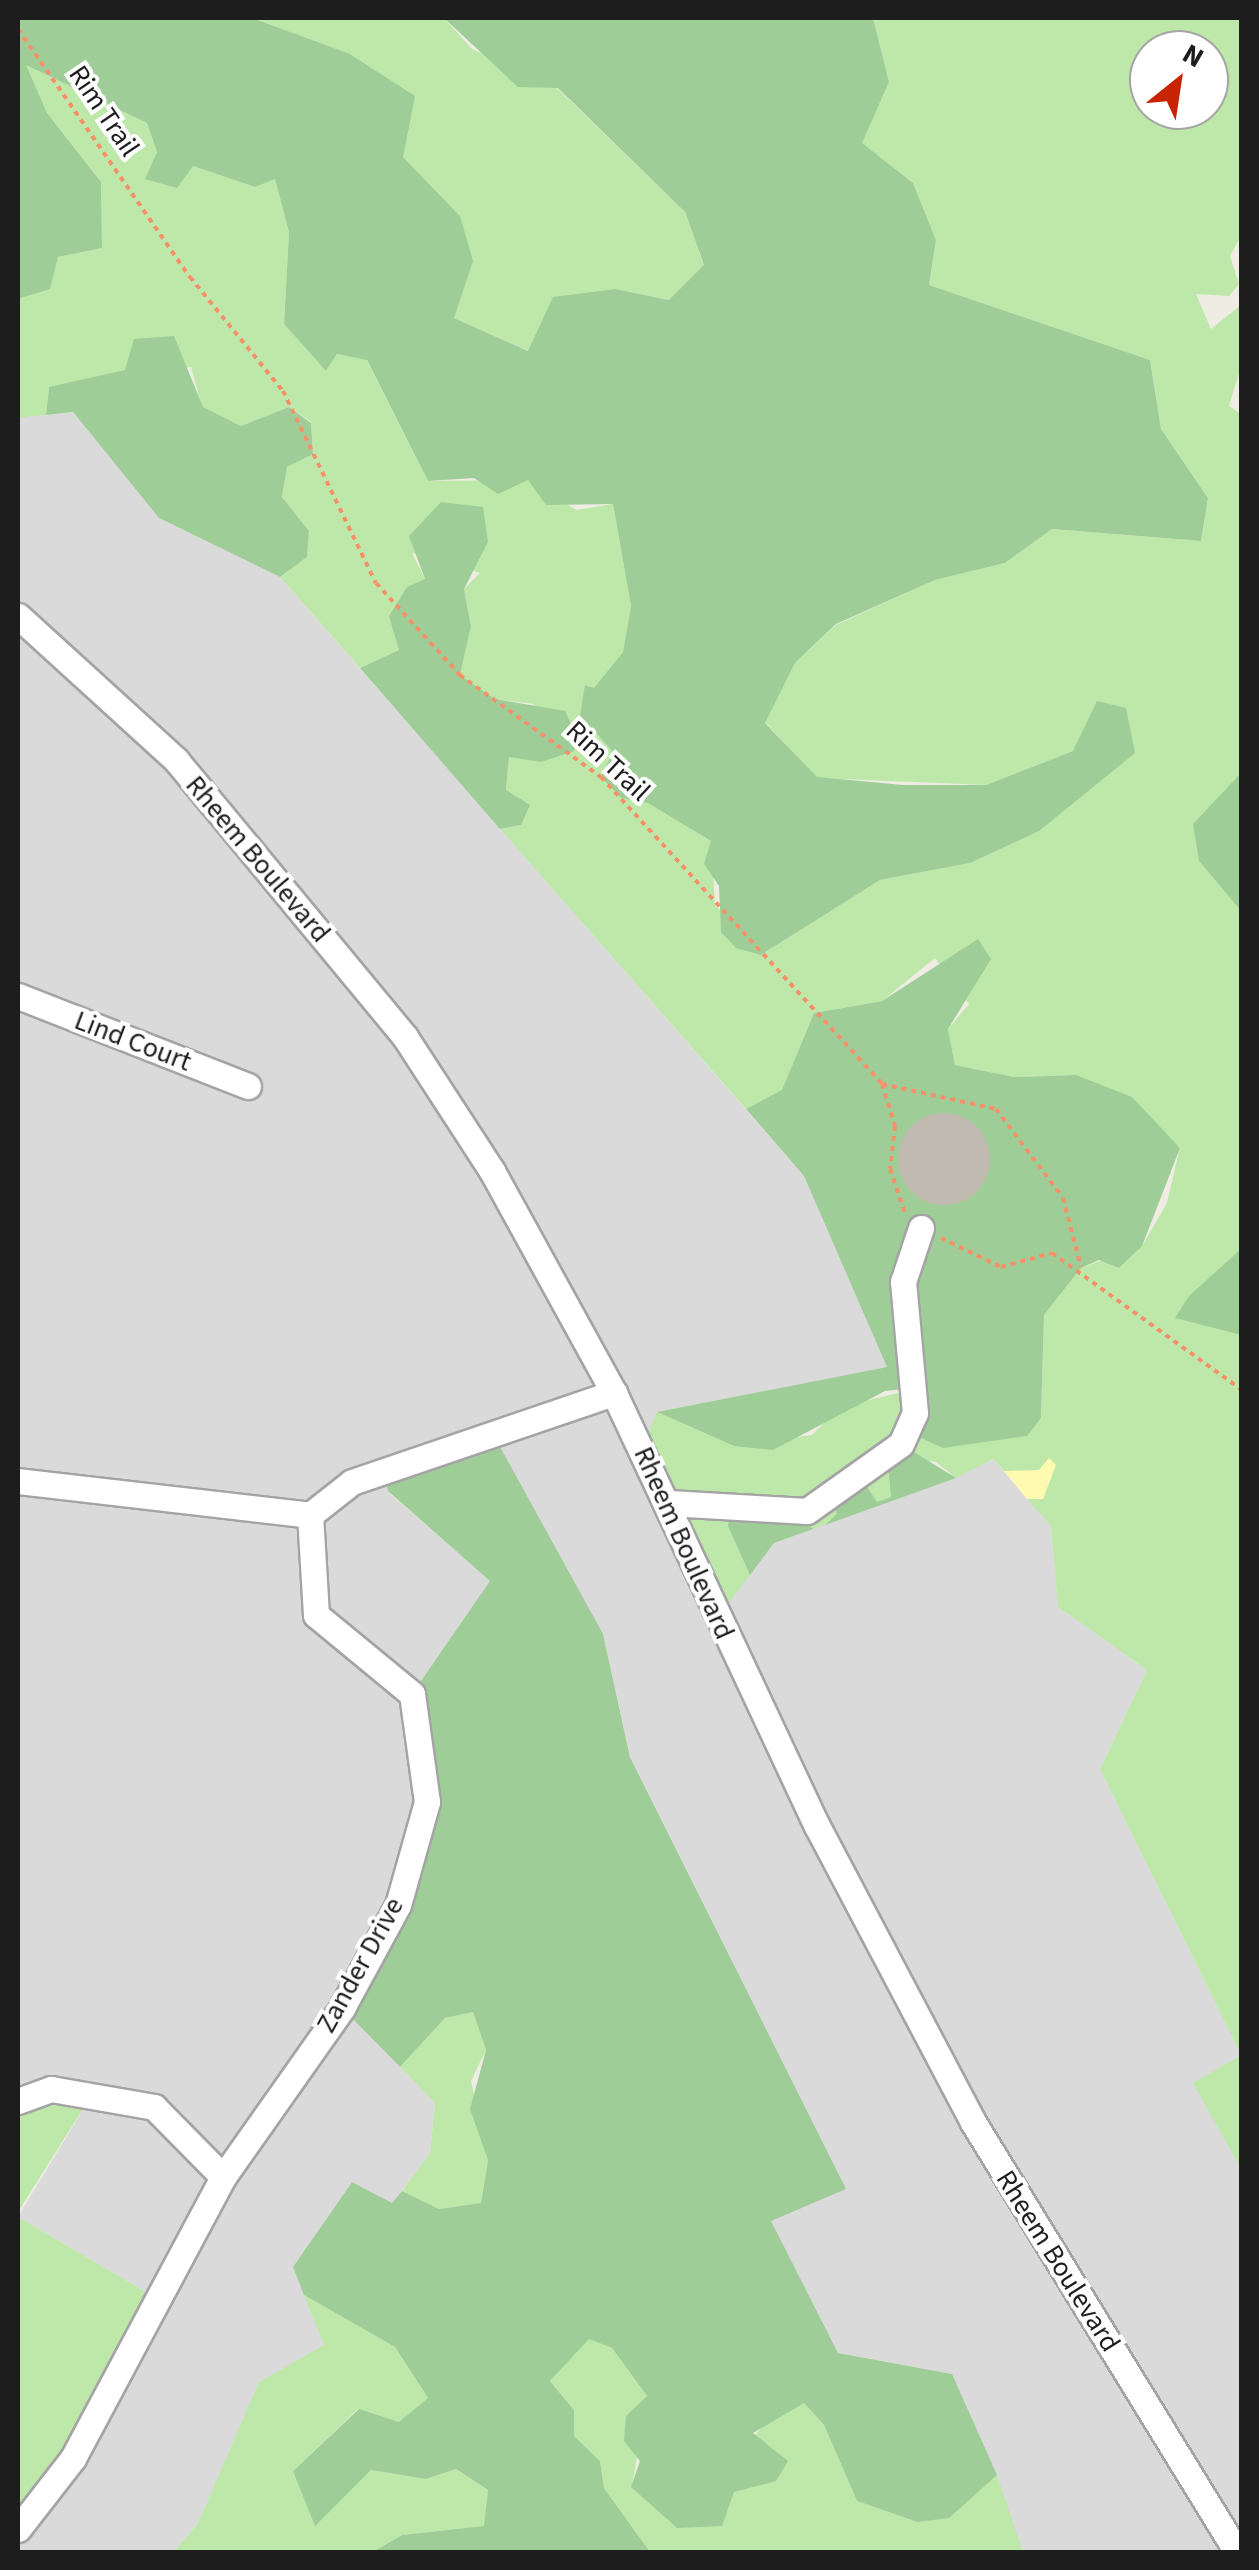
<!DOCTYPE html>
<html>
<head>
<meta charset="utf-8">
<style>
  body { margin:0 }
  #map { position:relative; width:1259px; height:2570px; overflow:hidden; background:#eeece3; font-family:"Source Sans 3",sans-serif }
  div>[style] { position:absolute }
  .residential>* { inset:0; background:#dbdada }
  .grass>* { inset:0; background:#bee8a9 }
  .forest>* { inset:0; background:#9fcd98 }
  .sand>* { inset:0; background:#fefbb1 }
  .building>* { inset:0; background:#bfb9af }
  .round { border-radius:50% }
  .path>* { height:4px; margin-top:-2px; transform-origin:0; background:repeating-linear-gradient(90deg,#f8906a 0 5px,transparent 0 10px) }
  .roads { filter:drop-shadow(2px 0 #a4a4a4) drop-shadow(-2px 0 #a4a4a4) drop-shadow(0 2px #a4a4a4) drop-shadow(0 -2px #a4a4a4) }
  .minor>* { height:25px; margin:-12.5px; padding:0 12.5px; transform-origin:12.5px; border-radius:12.5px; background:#fff }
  span { translate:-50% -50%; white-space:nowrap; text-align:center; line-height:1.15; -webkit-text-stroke:8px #fff; paint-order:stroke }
  .street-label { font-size:28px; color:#1d1d1d }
  .frame { position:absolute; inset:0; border:20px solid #1d1d1d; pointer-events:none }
  .north { position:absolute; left:1129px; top:30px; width:100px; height:100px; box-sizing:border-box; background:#fff; border:2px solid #a5a5a5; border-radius:50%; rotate:30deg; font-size:28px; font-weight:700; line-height:40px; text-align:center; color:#1d1d1d }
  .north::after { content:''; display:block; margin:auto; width:35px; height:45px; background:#c82302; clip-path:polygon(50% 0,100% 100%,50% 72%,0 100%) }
</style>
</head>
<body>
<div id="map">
  <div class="residential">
    <div style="clip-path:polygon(73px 412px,159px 518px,280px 577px,804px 1176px,888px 1367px,657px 1412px,651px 1426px,774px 1543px,993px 1459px,1051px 1526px,1058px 1607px,1147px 1670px,1100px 1769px,1241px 2055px,1194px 2083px,1241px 2169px,1241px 2552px,1023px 2552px,952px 2374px,838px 2353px,770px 2220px,845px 2188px,630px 1756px,603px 1634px,388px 1492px,491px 1581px,412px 1694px,427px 1802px,342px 2008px,435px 2103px,430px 2153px,392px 2204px,352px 2182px,293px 2267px,325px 2345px,259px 2383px,198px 2523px,174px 2552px,18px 2552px,18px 2529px,158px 2299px,18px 2217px,91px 2096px,18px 2101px,18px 418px)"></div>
  </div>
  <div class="grass">
    <div style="clip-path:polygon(252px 18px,444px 18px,472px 49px,557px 88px,685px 212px,704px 266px,670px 300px,616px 289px,529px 351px,454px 318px,460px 216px,403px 157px,348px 53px)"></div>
    <div style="clip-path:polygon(evenodd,873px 18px,1241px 18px,1242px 234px,1230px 256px,1239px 284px,1229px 296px,1196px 294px,1211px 329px,1241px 305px,1241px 367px,1229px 406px,1242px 415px,1241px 773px,1199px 861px,1241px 911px,1241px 1249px,1176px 1318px,1241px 1335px,1241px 2169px,1193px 2083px,1241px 2055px,1100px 1769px,1147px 1670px,1058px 1607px,1051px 1526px,1027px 1499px,1043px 1499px,1050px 1477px,1004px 1471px,993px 1459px,956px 1478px,936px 1462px,887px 1455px,891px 1497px,813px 1529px,798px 1512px,728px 1526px,750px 1575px,717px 1618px,642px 1447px,657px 1412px,734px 1446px,812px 1435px,840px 1407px,923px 1387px,1041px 1418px,1044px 1315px,1081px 1268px,1142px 1246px,1167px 1203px,1180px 1147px,1076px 1075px,1014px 1077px,955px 1065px,948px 1029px,969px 1004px,935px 958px,882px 1001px,814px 1013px,782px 1091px,746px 1109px,500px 829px,521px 825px,506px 790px,509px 756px,534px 704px,495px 699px,460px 675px,471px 625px,464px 589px,480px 573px,412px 553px,425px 579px,399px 650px,360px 668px,280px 577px,307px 557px,309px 531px,282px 497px,287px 466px,313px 454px,311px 422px,289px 407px,241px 426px,202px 407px,191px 367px,49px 387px,46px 415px,18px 418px,18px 299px,49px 289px,58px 257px,102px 248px,101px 182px,47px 113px,24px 64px,147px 123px,157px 152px,146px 179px,193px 166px,255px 187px,275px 178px,289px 232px,284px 324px,326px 371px,337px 354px,366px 359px,428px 481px,528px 480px,576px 510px,613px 504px,631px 606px,623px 652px,594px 689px,586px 685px,580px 715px,613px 752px,607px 783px,621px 798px,648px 802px,711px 841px,715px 905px,761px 955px,880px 880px,970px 863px,1073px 751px,986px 785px,817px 778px,765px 722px,795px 663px,836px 625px,935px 580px,1005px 563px,1052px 529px,1201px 541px,1208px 498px,1161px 429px,1150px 360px,929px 285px,936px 240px,913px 183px,861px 143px,889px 82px,873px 18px,1149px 50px,1209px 50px,1209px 110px,1149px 110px,1149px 50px)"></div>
    <div style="clip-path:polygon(473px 2012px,486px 2050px,471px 2081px,488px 2160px,481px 2203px,439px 2209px,402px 2191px,430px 2153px,435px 2103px,400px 2067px,445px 2018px)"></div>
    <div style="clip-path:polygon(91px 2096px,18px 2212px,18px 2101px)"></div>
    <div style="clip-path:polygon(18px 2217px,158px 2299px,18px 2529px)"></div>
    <div style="clip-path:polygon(304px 2295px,395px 2347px,428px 2398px,399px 2423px,358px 2409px,294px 2470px,315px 2525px,371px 2470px,426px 2479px,456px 2469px,488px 2490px,485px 2526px,402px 2535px,373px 2552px,174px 2552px,198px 2523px,259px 2382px,324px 2345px)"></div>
    <div style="clip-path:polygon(589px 2338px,612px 2348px,647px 2396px,632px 2487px,677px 2528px,772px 2415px,804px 2403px,824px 2425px,857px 2501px,917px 2522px,997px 2475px,1023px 2552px,650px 2552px,604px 2488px,600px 2461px,574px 2436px,574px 2410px,550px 2381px)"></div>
  </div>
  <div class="forest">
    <div style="clip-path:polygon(18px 18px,252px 18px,348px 53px,415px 96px,403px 157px,460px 216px,473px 261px,454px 318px,528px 351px,553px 297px,616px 289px,669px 300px,704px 265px,685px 212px,558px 88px,518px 87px,444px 18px,873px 18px,889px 82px,862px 143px,913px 183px,936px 240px,929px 285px,1150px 360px,1161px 429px,1208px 498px,1201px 541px,1052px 529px,1005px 563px,935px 580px,836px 624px,795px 663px,765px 723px,817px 777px,903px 785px,986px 785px,1073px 751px,1097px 701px,1126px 708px,1135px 753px,1039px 831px,970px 863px,880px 880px,761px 955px,736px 948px,721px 932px,719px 886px,704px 864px,711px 841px,648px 803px,621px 798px,601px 777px,613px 752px,580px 715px,585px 685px,594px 688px,623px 652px,631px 606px,613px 504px,546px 505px,528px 480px,498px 494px,474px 478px,428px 481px,367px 360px,337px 354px,326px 371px,284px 324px,289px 232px,275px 179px,255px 187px,193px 166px,177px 188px,145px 179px,157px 152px,147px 123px,26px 65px,47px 113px,101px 182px,102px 248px,58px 257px,50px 289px,18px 299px)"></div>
    <div style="clip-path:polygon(174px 336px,203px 407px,241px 426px,289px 407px,311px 423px,313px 454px,287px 467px,282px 497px,309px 531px,307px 557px,280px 577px,159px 518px,73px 412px,46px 415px,49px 387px,125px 370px,134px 339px)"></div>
    <div style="clip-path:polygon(441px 502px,483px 507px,488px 542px,464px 589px,471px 626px,460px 675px,495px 699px,565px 711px,577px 736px,574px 751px,541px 762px,509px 757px,506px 790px,530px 805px,521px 825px,500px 829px,360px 668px,399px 650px,389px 616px,407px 587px,425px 579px,409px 536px)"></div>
    <div style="clip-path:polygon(1241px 773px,1241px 911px,1199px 861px,1193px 824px)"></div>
    <div style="clip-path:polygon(978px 939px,991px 959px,948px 1029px,955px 1065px,1014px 1077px,1076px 1075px,1132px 1097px,1180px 1148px,1142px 1246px,1119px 1268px,1099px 1260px,1081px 1268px,1044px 1315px,1041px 1418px,1027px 1436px,943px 1448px,910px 1433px,922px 1387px,885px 1391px,773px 1450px,734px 1446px,657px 1412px,887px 1367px,804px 1176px,746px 1109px,782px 1090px,814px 1013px,882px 1001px)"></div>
    <div style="clip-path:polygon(1241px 1249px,1241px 1335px,1175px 1318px,1189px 1296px)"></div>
    <div style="clip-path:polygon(493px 1434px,603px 1634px,630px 1757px,846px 2189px,771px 2221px,838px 2353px,952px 2374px,997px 2475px,949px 2518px,917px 2522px,857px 2501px,824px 2425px,804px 2403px,753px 2433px,788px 2461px,776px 2481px,734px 2492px,722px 2526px,677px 2528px,631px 2487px,640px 2461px,624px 2441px,626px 2416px,647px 2396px,612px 2348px,589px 2339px,550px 2381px,574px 2410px,574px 2436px,600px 2461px,604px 2488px,650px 2552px,373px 2552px,402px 2535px,484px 2526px,488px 2490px,456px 2469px,426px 2479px,371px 2470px,315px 2526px,293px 2471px,359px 2409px,399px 2422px,428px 2398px,395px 2347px,304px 2295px,293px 2267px,352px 2182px,392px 2203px,402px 2191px,439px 2209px,481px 2203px,488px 2160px,470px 2109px,486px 2050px,473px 2012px,445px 2018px,400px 2067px,342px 2008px,427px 1802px,412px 1694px,490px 1581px,388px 1491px,384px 1471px)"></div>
    <div style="clip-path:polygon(901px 1444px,956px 1478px,825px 1525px,837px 1514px,831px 1495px,844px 1485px,867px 1487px,877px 1502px,891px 1497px,887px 1455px)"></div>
    <div style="clip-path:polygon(731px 1505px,798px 1512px,813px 1529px,774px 1543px,750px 1575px,728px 1526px)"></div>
  </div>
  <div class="sand">
    <div style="clip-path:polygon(1049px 1458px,1056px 1465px,1043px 1499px,1027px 1499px,1004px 1471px,1039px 1470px)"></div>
  </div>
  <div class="building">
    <div class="round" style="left:898px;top:1113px;width:92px;height:92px"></div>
  </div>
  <div class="path">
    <div style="left:18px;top:29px;width:302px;rotate:55.3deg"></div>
    <div style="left:190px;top:277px;width:147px;rotate:50.8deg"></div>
    <div style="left:283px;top:391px;width:213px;rotate:64.2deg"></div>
    <div style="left:376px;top:583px;width:125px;rotate:47.6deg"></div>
    <div style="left:460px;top:675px;width:174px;rotate:35.9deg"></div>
    <div style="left:601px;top:777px;width:416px;rotate:47.5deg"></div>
    <div style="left:882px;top:1084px;width:44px;rotate:72.8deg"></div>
    <div style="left:895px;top:1126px;width:43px;rotate:96.6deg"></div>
    <div style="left:890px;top:1169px;width:46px;rotate:71.2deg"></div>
    <div style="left:882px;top:1084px;width:117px;rotate:12.4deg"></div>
    <div style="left:996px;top:1109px;width:111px;rotate:53deg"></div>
    <div style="left:1063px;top:1198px;width:71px;rotate:75.4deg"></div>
    <div style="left:941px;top:1238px;width:67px;rotate:25.8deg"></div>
    <div style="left:1001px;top:1267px;width:53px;rotate:-15.4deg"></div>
    <div style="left:1052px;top:1253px;width:234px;rotate:35.8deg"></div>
  </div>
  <div class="roads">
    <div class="minor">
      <div style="left:18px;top:616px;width:214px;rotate:42.3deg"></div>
      <div style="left:176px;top:760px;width:359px;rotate:50.4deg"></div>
      <div style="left:405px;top:1037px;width:160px;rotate:57deg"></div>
      <div style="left:492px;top:1171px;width:253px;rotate:61.2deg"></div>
      <div style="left:614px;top:1393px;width:478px;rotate:64.9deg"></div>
      <div style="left:817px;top:1826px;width:335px;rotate:62.2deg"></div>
      <div style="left:973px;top:2122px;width:505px;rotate:58.45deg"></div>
      <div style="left:18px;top:996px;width:247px;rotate:21.4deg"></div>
      <div style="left:18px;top:1481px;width:294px;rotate:6.6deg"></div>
      <div style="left:669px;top:1503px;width:138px;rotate:3.3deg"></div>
      <div style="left:807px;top:1511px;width:115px;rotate:-35.5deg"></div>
      <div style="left:901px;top:1444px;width:34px;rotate:-66deg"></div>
      <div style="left:915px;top:1413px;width:132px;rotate:-95.2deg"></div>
      <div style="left:903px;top:1282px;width:57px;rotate:-71.6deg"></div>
      <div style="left:18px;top:2101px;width:35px;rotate:-20deg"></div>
      <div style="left:51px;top:2089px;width:105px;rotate:9.9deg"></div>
      <div style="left:154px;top:2107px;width:98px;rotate:45.4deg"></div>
      <div style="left:18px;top:2529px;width:90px;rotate:-52.2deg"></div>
      <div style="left:73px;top:2458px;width:319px;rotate:-61.9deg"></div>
      <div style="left:223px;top:2177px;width:207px;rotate:-54.8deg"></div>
      <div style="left:342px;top:2008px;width:117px;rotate:-61.5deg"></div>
      <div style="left:398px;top:1905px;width:107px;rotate:-74.3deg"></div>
      <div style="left:427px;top:1802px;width:109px;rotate:-97.9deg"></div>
      <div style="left:412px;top:1694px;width:124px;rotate:-140.5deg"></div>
      <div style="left:316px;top:1615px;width:100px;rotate:-93.4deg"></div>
      <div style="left:310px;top:1515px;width:53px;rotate:-38.2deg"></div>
      <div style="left:352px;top:1482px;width:277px;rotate:-18.8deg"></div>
    </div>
  </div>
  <div class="street-label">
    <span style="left:104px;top:111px;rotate:56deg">Rim Trail</span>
    <span style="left:608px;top:761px;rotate:43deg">Rim Trail</span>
    <span style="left:258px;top:859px;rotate:50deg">Rheem Boulevard</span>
    <span style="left:133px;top:1041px;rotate:21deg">Lind Court</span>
    <span style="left:684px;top:1543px;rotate:66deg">Rheem Boulevard</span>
    <span style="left:360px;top:1965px;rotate:-61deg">Zander Drive</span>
    <span style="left:1058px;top:2261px;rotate:58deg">Rheem Boulevard</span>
  </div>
  <div class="frame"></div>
  <div class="north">N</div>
</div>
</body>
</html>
